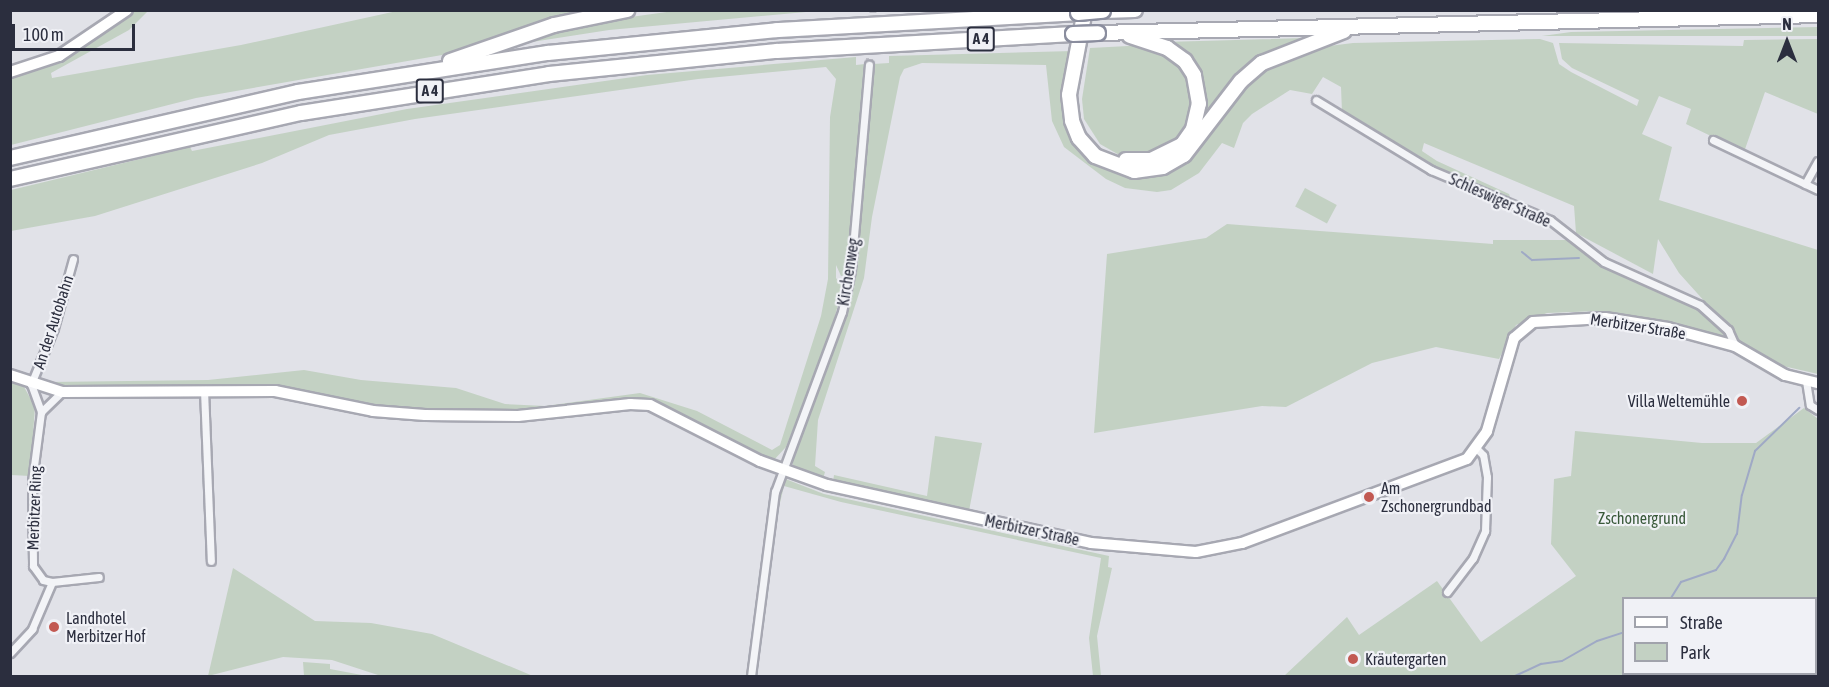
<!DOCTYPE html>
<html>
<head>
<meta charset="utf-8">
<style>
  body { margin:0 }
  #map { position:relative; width:1829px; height:687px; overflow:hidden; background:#e1e2e8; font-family:"Asap Condensed",sans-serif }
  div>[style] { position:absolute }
  .green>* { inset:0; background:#c3d1c3; transform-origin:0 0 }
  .stream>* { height:2px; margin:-1px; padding:0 1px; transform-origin:1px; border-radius:1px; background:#9fa9c5 }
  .street-tunnel>* { height:7px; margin-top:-3.5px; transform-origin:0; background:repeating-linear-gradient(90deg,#bdbec6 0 7px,transparent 0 10.5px) }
  .roads { filter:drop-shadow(2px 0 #a7a8b2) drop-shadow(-2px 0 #a7a8b2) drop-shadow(0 2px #a7a8b2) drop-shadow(0 -2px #a7a8b2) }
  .street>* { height:7px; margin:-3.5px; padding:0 3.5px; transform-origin:3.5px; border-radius:3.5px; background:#f3f4f7 }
  .secondary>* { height:10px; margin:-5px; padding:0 5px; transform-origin:5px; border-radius:5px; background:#fff }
  .highway>* { height:14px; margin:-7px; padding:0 7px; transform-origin:7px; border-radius:7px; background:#fff }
  .bridges { filter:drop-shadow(2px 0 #8a8d9e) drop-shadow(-2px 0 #8a8d9e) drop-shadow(0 2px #8a8d9e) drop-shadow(0 -2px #8a8d9e) }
  .highway-bridge>* { height:14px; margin:-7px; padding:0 7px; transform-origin:7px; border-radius:7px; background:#fff }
  .dots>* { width:16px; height:16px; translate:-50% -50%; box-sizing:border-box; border:3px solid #f0f1f6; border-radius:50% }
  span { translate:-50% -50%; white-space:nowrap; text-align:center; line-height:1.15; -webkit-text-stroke:4.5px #f0f1f6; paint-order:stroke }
  .shield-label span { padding:2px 4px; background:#f0f1f6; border:2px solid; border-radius:4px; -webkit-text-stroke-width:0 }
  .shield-label { font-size:15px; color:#2b2e3e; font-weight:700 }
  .street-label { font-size:16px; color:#2b2e3e }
  .poi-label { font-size:16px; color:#2b2e3e }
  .right { translate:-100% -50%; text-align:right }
  .left { translate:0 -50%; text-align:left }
  .park-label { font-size:16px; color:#39593a }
  .frame { position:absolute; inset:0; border:12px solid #2b2e3e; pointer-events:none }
  .legend { position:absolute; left:1622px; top:597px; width:195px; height:78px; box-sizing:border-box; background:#f0f1f6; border:2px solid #a1a3ac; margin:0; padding:8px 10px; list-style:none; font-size:18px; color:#2b2e3e }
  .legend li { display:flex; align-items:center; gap:12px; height:30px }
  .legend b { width:30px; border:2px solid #a1a3ac }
  .north { position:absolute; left:1757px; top:12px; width:60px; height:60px; -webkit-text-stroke:4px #f0f1f6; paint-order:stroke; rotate:0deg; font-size:16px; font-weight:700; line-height:24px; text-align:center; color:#2b2e3e }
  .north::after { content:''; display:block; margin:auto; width:21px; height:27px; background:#2b2e3e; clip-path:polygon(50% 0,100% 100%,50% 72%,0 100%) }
  .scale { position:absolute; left:12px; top:24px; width:123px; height:27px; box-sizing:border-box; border:3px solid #2b2e3e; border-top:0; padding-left:8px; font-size:18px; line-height:21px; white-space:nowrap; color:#2b2e3e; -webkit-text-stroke:4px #f0f1f6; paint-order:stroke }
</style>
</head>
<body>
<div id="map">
  <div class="green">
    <div style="clip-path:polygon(681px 10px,817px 11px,609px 30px,519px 44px,602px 21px)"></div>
    <div style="clip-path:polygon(132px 11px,148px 11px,129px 30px,51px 73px,52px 78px,241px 45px,397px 11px,600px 11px,465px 51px,196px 98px,11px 145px,11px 76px,62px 59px)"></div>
    <div style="clip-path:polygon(1818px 27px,1818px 36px,1542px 36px,1571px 32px)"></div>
    <div style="clip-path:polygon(1304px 38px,1262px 59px,1197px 133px,1202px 96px,1164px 42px)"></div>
    <div style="clip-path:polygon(1540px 39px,1553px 43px,1559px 64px,1571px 72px,1637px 106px,1639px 100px,1572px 68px,1562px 59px,1559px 43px,1743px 46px,1744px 40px,1818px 39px,1818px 114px,1765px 92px,1744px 152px,1686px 124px,1691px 109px,1659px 96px,1642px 134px,1672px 147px,1659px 200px,1818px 250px,1818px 374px,1783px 366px,1742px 343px,1679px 273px,1658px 239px,1653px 274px,1576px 233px,1574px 206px,1424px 143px,1422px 151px,1437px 161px,1509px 194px,1511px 200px,1435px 169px,1342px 112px,1341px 87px,1323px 77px,1312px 94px,1290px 90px,1252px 114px,1243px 123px,1234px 148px,1222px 143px,1199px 173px,1171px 190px,1157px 192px,1125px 188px,1106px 179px,1064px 147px,1052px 121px,1046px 65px,922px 63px,904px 69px,900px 77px,872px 217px,864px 278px,818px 420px,815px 466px,825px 472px,823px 479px,793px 468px,793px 449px,834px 348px,851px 292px,873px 64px,889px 63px,889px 56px,1073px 51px,1066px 113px,1107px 168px,1124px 174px,1164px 172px,1159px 177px,1197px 153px,1236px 97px,1253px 80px,1280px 62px,1313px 48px,1353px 43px)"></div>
    <div style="clip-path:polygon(1147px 45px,1182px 63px,1195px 96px,1185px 135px,1161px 154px,1121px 156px,1100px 144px,1084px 119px,1082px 99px,1090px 48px)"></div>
    <div style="clip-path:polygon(856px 57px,856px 65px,865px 64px,846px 275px,841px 276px,836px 265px,836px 278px,843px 287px,828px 341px,786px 447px,773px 461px,653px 402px,603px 404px,600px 400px,591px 406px,524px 411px,427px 410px,372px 407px,299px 391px,59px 388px,49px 382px,208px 380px,304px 370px,361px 380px,456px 388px,505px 404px,545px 406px,640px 393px,697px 411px,772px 450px,780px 445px,821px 316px,828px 279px,830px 117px,836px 79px,826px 67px,698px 79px,415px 119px,329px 135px,262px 163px,95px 216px,11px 231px,11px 190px,190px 147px,192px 151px,407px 109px,647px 75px)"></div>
    <div style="left:1305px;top:188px;width:36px;height:21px;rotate:28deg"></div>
    <div style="clip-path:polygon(1227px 224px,1493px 244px,1493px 240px,1571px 240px,1604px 267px,1698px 310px,1725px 332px,1722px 337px,1667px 322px,1599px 311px,1547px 313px,1516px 325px,1499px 359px,1436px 347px,1372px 363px,1286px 407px,1262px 406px,1094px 433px,1107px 254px,1206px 238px)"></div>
    <div style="clip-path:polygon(10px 379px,23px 385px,35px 407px,30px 476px,11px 475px)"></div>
    <div style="clip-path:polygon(1804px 408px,1818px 419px,1818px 676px,1680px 676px,1816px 674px,1816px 598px,1624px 598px,1624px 674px,1651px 674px,1650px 676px,1284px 676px,1347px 617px,1359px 635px,1437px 581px,1481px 642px,1576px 576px,1551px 544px,1554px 479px,1571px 476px,1575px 431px,1702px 443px,1756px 443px)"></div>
    <div style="clip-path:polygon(935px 436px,982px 443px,969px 511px,833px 482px,834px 475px,927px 496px)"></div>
    <div style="clip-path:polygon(783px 478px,824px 494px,1109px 556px,1108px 567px,1112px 568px,1097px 636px,1101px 676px,1093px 676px,1089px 638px,1101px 558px,841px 502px,784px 486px,775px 524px,753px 676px,776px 493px)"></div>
    <div style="clip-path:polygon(233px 568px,315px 621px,371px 623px,432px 634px,533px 676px,381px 676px,332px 660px,283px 657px,208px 676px)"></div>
    <div style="clip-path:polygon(303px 662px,330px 664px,330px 669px,367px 676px,304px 676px)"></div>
  </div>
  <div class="stream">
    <div style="left:1522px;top:252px;width:13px;rotate:39deg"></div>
    <div style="left:1532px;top:260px;width:47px;rotate:-2.4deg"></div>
    <div style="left:1671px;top:598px;width:19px;rotate:-58deg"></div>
    <div style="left:1681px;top:582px;width:37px;rotate:-19deg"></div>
    <div style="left:1716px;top:570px;width:14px;rotate:-54deg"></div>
    <div style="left:1724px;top:559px;width:28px;rotate:-63deg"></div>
    <div style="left:1737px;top:534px;width:39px;rotate:-83deg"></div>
    <div style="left:1742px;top:495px;width:46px;rotate:-73.5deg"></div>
    <div style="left:1755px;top:451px;width:62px;rotate:-44.3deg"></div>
    <div style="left:1515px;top:676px;width:29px;rotate:-25deg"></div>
    <div style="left:1541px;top:664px;width:21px;rotate:-8deg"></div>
    <div style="left:1562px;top:661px;width:40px;rotate:-29.7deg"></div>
    <div style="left:1597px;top:641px;width:28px;rotate:-18deg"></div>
  </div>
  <div class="street-tunnel">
    <div style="left:869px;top:65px;width:55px;rotate:-85.8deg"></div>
  </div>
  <div class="roads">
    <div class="street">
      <div style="left:1316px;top:100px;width:135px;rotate:31.3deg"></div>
      <div style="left:1431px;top:170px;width:129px;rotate:22.8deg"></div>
      <div style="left:1550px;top:220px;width:68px;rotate:37.9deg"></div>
      <div style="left:1604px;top:262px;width:105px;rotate:24.1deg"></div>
      <div style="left:1700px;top:305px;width:38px;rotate:42deg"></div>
      <div style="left:1728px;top:330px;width:17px;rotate:66deg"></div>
      <div style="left:1713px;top:140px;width:116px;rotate:25.5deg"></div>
      <div style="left:1805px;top:184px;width:26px;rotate:-61deg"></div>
      <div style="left:73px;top:259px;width:72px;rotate:105.4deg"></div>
      <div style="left:54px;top:328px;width:61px;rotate:112.3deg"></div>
      <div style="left:31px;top:384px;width:30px;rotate:70deg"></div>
      <div style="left:41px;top:412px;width:70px;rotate:97.4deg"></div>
      <div style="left:32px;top:481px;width:85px;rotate:89.3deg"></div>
      <div style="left:33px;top:566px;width:17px;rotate:54deg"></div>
      <div style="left:43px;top:580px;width:9px;rotate:13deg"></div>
      <div style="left:52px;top:582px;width:47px;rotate:-6.1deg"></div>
      <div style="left:1806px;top:381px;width:24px;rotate:81deg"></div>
      <div style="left:1810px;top:405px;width:9px;rotate:32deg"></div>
      <div style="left:204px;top:390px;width:171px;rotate:87.7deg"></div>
      <div style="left:41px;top:412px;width:29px;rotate:-44deg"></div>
      <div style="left:1447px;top:592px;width:43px;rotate:-52.6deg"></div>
      <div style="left:1473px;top:558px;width:30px;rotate:-66deg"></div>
      <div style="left:1485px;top:531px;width:54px;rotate:-87.9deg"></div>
      <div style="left:1487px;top:477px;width:22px;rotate:-100deg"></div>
      <div style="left:1483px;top:455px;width:8px;rotate:-135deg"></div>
      <div style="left:10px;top:653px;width:33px;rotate:-47deg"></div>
      <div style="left:32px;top:629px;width:51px;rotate:-66.9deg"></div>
      <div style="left:751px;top:676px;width:186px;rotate:-82.6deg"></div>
      <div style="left:775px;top:492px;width:192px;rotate:-69.6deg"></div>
      <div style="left:842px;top:312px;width:43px;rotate:-77.9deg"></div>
      <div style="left:851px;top:270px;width:206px;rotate:-85deg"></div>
    </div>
    <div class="secondary">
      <div style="left:10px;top:72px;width:52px;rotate:-18.1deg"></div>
      <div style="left:59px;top:56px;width:82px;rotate:-34.1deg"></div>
      <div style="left:10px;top:375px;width:55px;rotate:18.1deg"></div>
      <div style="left:62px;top:392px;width:213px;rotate:-0.3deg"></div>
      <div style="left:275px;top:391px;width:100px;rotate:11.5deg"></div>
      <div style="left:373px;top:411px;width:52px;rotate:4.4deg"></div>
      <div style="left:425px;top:415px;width:93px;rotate:0.6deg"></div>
      <div style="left:518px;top:416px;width:113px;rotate:-6.1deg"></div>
      <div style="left:630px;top:404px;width:20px;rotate:3deg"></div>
      <div style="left:650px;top:405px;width:123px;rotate:27deg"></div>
      <div style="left:760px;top:461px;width:71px;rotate:19.7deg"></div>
      <div style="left:827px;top:485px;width:270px;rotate:12.4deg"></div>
      <div style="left:1091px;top:543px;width:105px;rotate:4.9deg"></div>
      <div style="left:1196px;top:552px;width:47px;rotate:-11.1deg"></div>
      <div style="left:1242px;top:543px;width:240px;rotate:-20.5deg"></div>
      <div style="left:1467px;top:459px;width:34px;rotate:-54deg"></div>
      <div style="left:1487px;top:431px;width:97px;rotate:-73.8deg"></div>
      <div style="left:1514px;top:338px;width:25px;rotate:-40deg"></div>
      <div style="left:1533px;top:322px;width:72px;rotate:-3.2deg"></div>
      <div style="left:1605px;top:318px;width:64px;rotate:9deg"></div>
      <div style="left:1668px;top:328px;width:69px;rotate:15deg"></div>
      <div style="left:1735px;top:346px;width:58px;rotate:30.1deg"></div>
      <div style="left:1785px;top:375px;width:34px;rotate:14deg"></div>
    </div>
    <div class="highway">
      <div style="left:1085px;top:10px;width:86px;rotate:100.7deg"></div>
      <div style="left:1069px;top:95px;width:26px;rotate:83deg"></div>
      <div style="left:1072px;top:121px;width:18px;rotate:68deg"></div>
      <div style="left:1079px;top:138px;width:24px;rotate:48deg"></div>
      <div style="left:1095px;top:156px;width:42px;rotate:21deg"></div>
      <div style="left:1134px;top:171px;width:29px;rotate:-8deg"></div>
      <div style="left:1163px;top:167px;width:24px;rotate:-30deg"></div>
      <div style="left:1184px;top:155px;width:93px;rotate:-52.4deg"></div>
      <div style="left:1241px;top:81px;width:28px;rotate:-41deg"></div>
      <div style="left:1262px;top:63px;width:88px;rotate:-21.3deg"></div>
      <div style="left:1103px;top:11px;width:32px;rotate:-2deg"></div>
      <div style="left:1098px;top:33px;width:720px;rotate:-1.43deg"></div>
      <div style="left:450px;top:61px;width:110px;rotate:-19.1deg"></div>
      <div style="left:554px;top:25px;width:75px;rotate:-11.6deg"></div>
      <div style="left:10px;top:158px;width:295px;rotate:-12.9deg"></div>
      <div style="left:298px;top:92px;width:253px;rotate:-8.9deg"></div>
      <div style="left:548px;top:53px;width:230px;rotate:-5.7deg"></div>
      <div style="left:777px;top:30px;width:301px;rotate:-3.2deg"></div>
      <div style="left:1126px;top:160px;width:25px"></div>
      <div style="left:1151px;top:160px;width:34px;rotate:-26deg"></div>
      <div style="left:1182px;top:145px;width:19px;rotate:-55deg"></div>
      <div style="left:1193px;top:129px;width:26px;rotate:-77deg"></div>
      <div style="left:1199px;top:104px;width:29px;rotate:-100deg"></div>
      <div style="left:1194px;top:75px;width:17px;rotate:-123deg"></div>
      <div style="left:1185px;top:61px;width:22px;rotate:-144deg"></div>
      <div style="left:1167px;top:48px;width:39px;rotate:-162deg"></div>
      <div style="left:10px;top:179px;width:298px;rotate:-12.8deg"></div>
      <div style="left:301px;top:113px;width:251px;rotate:-8.9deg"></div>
      <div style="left:549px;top:74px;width:229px;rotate:-5.8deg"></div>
      <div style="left:777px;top:51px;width:296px;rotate:-3.3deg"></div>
    </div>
  </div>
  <div class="bridges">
    <div class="highway-bridge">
      <div style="left:1078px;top:13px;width:25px;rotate:-5deg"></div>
      <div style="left:1073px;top:34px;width:25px;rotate:-2deg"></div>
    </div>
  </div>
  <div class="dots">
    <div style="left:1742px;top:401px;background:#c25952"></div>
    <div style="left:1369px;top:497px;background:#c25952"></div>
    <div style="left:54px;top:627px;background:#c25952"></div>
    <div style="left:1353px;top:659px;background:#c25952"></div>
  </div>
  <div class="shield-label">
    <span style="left:981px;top:39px">A 4</span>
    <span style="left:430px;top:91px">A 4</span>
  </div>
  <div class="street-label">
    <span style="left:1500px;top:200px;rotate:24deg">Schleswiger Straße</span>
    <span style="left:848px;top:272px;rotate:-81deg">Kirchenweg</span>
    <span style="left:53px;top:322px;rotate:-72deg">An der Autobahn</span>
    <span style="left:1638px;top:326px;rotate:9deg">Merbitzer Straße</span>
    <span style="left:34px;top:508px;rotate:-88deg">Merbitzer Ring</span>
    <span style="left:1032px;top:530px;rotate:12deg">Merbitzer Straße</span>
  </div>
  <div class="poi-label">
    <span class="right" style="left:1730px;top:401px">Villa Weltemühle</span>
    <span class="left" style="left:1381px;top:497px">Am<br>Zschonergrundbad</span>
    <span class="left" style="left:66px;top:627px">Landhotel<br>Merbitzer Hof</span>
    <span class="left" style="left:1365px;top:659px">Kräutergarten</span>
  </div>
  <div class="park-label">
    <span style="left:1642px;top:518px">Zschonergrund</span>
  </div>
  <div class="frame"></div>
  <ul class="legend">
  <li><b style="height:8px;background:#fff"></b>Straße</li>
  <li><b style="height:16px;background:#c3d1c3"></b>Park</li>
  </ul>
  <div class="north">N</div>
  <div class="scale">100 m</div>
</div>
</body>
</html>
